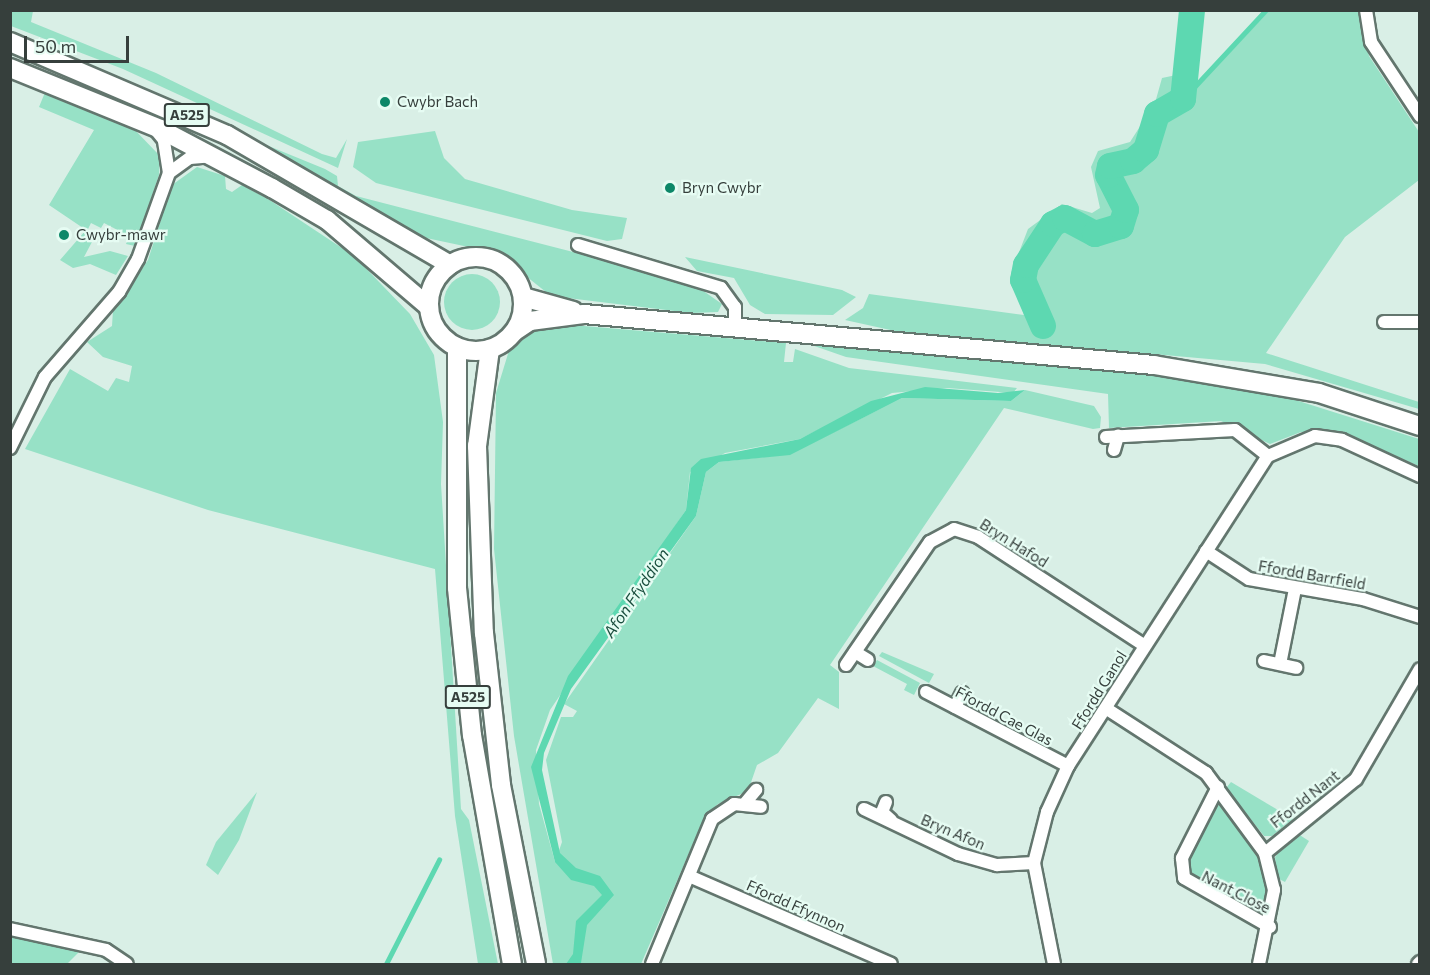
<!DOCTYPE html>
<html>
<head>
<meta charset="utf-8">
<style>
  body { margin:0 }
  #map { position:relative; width:1430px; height:975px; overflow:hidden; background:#d9efe6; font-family:Commissioner,sans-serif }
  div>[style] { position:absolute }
  .green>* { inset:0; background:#97e1c6 }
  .round { border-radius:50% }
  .water>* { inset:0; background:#5dd8b1 }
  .stream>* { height:4.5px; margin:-2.25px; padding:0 2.25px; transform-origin:2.25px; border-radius:2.25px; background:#5dd8b1 }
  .river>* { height:26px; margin:-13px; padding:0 13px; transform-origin:13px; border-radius:13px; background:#5dd8b1 }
  .roads { filter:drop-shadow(2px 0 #63766e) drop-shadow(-2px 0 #63766e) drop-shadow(0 2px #63766e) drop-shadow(0 -2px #63766e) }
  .minor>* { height:12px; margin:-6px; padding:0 6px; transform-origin:6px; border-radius:6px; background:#fff }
  .primary>* { height:18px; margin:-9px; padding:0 9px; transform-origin:9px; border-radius:9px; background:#fff }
  .primary>.ring { margin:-9px; padding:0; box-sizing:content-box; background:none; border:18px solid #fff; border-radius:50% }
  .dots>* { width:16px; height:16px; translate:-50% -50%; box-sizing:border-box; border:3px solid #e6fcf3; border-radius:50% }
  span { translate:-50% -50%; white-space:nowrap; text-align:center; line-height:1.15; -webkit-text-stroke:4.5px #e6fcf3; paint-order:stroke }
  .shield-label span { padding:2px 4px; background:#e6fcf3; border:2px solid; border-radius:4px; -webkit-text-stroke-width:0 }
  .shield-label { font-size:14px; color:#363f3c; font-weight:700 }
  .poi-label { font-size:15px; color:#363f3c }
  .left { translate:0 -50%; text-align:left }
  .street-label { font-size:15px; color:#363f3c }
  .water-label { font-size:16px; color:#1a4e3e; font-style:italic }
  .frame { position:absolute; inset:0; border:12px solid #363f3c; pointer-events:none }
  .scale { position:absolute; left:24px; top:36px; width:105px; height:27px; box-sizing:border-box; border:3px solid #363f3c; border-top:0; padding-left:8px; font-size:18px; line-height:21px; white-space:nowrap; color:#363f3c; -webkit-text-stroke:4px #e6fcf3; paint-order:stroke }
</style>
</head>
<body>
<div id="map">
  <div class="green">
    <div style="clip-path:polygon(10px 11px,33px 11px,31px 22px,156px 73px,322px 154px,336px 158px,347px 139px,338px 168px,123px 69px,11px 26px)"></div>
    <div style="clip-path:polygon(1269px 11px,1360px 11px,1369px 56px,1419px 132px,1419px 180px,1345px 237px,1266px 353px,1419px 402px,1419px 409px,1265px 364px,895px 331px,845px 320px,863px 308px,869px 294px,1024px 315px,1011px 273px,1028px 229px,1062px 204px,1092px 213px,1100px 208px,1091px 167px,1098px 151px,1130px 142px,1155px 103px,1162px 78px,1181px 74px,1180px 94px,1154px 112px,1141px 149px,1107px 169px,1122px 213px,1119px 224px,1093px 230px,1072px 215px,1062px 216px,1037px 236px,1027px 254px,1020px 282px,1032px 322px,1048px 326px,1027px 282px,1033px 257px,1068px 221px,1097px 237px,1125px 228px,1128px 210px,1111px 169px,1136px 162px,1146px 153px,1160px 116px,1185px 100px)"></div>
    <div style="clip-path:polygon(46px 90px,133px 128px,160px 156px,159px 175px,135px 246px,126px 244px,129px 236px,104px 223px,101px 228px,91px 223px,85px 235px,93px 240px,84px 257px,110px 251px,128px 256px,116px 275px,90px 264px,73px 268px,60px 260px,86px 230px,49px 205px,94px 130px,39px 107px)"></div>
    <div style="clip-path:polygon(435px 131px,444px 158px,465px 179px,572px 210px,627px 218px,622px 239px,607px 241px,376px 183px,353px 167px,358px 142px)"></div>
    <div style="clip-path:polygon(254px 140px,325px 169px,337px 176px,338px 186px,356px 196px,612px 262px,702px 290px,722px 304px,718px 312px,691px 313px,551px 296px,497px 253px,412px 235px)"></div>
    <div style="clip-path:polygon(197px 167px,225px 176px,226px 189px,232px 192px,242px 185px,268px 199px,354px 256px,410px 314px,434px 355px,443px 422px,441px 484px,461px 809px,469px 820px,498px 964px,478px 964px,455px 816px,435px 569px,208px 510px,25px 449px,70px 369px,108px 391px,116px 378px,129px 382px,132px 366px,103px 357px,87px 342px,112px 326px,113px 310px,148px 260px,172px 185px)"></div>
    <div style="clip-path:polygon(685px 257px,842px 290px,856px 297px,833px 315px,765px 314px,750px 305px,734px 278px,697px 271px)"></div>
    <div class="round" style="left:444px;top:274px;width:56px;height:56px"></div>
    <div style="clip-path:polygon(572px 325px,786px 343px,784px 362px,793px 362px,795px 349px,849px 368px,1017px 388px,1013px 393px,947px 388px,892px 393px,800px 439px,725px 453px,690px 472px,686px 510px,550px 710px,536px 750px,539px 804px,555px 862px,562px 842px,546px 760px,561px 717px,573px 717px,577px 711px,564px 704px,696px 516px,706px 472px,719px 462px,790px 454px,902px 398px,1011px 401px,1025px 390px,1094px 406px,1101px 417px,1100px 428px,1093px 429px,1004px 408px,830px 665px,839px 672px,839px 709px,818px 698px,778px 753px,757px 765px,748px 791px,718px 804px,705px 816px,641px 964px,553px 964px,514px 736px,494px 549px,496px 393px,511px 344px,539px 329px)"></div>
    <div style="clip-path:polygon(800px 341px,1149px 372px,1254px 387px,1419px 439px,1419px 466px,1334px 431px,1301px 432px,1270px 444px,1221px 421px,1109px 428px,1108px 394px,846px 357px)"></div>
    <div style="clip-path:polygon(882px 652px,934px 674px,929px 683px,879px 656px)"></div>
    <div style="clip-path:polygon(877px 660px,920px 683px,914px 695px,904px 690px,907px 684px,873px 666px)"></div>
    <div style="clip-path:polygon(1231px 782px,1293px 819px,1272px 836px,1264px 836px,1226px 788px)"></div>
    <div style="clip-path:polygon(257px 792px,239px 840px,218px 875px,206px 865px,216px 842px)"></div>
    <div style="clip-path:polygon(1217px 804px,1225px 805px,1246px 833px,1264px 868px,1268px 894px,1260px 914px,1188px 874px,1188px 860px)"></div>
    <div style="clip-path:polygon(1295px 832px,1309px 841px,1285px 882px,1277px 878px,1275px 857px)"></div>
    <div style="clip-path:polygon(10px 935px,81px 950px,67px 964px,11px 964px)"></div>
  </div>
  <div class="water">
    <div style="clip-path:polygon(925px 387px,998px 393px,1025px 390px,1011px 401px,902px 398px,790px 455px,719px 462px,706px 472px,696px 516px,571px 689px,544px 753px,542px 770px,560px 853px,576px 868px,600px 876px,614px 895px,587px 925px,581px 963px,566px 964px,573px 954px,576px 921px,602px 895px,594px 886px,571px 880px,555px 862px,531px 767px,568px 676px,686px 510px,691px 468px,701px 459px,800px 439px,871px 401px)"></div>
  </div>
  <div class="stream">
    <div style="left:1183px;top:99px;width:122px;rotate:-47deg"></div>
    <div style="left:386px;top:964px;width:117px;rotate:-63deg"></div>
  </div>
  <div class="river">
    <div style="left:1043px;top:326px;width:50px;rotate:-113.5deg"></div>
    <div style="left:1023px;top:280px;width:15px;rotate:-79deg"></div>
    <div style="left:1026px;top:265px;width:49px;rotate:-56.6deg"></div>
    <div style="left:1053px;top:224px;width:13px;rotate:-27deg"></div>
    <div style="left:1065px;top:218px;width:34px;rotate:28deg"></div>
    <div style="left:1095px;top:234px;width:27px;rotate:-17deg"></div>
    <div style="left:1121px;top:226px;width:17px;rotate:-73deg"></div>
    <div style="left:1126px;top:210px;width:39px;rotate:-117deg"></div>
    <div style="left:1108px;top:175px;width:9px;rotate:-77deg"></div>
    <div style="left:1110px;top:166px;width:24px;rotate:-12deg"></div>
    <div style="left:1133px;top:161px;width:17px;rotate:-40deg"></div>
    <div style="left:1146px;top:150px;width:38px;rotate:-73deg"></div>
    <div style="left:1157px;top:114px;width:30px;rotate:-30deg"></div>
    <div style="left:1183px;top:99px;width:89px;rotate:-84.2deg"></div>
  </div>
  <div class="roads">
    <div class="minor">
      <div style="left:1366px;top:10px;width:32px;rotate:81deg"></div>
      <div style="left:1371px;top:42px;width:89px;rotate:56.5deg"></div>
      <div style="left:169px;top:173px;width:26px;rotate:-36deg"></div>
      <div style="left:190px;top:158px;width:21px;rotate:-5deg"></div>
      <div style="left:578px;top:245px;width:149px;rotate:16.7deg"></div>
      <div style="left:721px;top:288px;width:24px;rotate:54deg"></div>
      <div style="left:735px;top:307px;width:20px;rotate:90deg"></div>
      <div style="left:1384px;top:322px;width:36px"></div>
      <div style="left:1106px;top:437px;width:129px;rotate:-3.1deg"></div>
      <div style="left:1235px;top:430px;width:42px;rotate:38.2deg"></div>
      <div style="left:1268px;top:456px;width:51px;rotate:-23.1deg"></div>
      <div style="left:1315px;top:436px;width:27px;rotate:8deg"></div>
      <div style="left:1342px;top:440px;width:86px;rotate:24.8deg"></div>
      <div style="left:10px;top:448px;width:79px;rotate:-63.8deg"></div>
      <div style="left:45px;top:377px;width:113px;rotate:-49deg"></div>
      <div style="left:119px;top:292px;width:38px;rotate:-60deg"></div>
      <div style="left:138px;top:259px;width:91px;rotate:-70.2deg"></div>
      <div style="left:169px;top:173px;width:33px;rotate:-99deg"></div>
      <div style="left:164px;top:140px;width:13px;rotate:-129deg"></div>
      <div style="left:1114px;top:450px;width:15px;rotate:-74deg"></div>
      <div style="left:1206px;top:551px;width:51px;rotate:33.1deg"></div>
      <div style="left:1249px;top:579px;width:116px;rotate:10deg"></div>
      <div style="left:1363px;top:599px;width:60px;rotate:17.5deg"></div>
      <div style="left:855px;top:652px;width:15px;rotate:32deg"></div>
      <div style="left:1264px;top:661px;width:33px;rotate:12deg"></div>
      <div style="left:1280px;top:664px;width:76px;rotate:-78.7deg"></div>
      <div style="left:846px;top:665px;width:149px;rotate:-55.7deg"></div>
      <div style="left:930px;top:542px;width:27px;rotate:-28deg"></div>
      <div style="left:954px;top:529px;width:25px;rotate:18deg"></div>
      <div style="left:978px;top:537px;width:199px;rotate:33.1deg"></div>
      <div style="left:926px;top:692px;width:160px;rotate:27.5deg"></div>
      <div style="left:955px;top:707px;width:16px;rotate:-63deg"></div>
      <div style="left:1107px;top:709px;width:118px;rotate:32.9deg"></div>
      <div style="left:1206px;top:773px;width:99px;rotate:53.6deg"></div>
      <div style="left:1218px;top:787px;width:80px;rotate:116.9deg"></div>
      <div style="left:1182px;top:858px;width:20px;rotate:84deg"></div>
      <div style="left:1184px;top:878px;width:99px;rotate:29.7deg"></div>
      <div style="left:746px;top:802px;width:16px;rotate:-50deg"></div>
      <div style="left:886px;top:802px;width:11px;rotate:112deg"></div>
      <div style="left:882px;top:812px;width:12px;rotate:42deg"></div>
      <div style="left:864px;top:809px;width:104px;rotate:25.6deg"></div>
      <div style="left:958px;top:854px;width:41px;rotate:15.8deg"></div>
      <div style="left:997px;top:865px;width:37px;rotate:-3deg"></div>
      <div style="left:689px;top:876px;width:220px;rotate:23.5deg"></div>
      <div style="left:10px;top:929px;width:98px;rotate:12.3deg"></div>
      <div style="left:106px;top:950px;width:25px;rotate:34deg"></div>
      <div style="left:652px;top:964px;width:157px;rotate:-67.5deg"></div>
      <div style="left:712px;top:819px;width:27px;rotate:-34deg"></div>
      <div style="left:734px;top:804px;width:27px;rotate:6deg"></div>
      <div style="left:1054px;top:964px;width:103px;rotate:-101.2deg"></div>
      <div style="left:1034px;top:863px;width:53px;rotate:-75.7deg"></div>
      <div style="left:1047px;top:812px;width:51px;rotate:-65.5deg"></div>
      <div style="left:1068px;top:766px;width:369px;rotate:-57.2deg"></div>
      <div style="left:1259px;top:964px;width:76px;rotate:-78.5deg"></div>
      <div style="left:1274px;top:890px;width:38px;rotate:-104deg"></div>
      <div style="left:1265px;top:853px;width:117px;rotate:-39.1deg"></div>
      <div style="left:1356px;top:779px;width:127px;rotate:-59.8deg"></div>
      <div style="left:1418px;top:964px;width:3px;rotate:-45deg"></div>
    </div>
    <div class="primary">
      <div style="left:10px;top:42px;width:236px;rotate:23.2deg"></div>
      <div style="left:227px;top:135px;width:258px;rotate:30.2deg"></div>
      <div style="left:10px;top:68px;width:162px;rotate:22.1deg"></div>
      <div style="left:160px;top:129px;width:127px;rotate:27.8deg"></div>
      <div style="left:272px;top:188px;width:64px;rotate:30.2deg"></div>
      <div style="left:327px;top:220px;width:134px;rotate:40.5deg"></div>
      <div class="ring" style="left:429px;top:257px;width:76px;height:76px"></div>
      <div style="left:523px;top:297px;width:52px;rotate:15.6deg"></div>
      <div style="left:515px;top:331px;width:18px;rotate:-34deg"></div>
      <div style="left:530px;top:321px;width:54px;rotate:-7.4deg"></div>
      <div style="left:584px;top:314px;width:572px;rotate:5.11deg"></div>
      <div style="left:1154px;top:365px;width:167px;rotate:9.6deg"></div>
      <div style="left:1319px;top:393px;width:106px;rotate:18.1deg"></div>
      <div style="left:457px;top:347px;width:241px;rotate:90deg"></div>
      <div style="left:457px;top:588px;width:148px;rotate:84.2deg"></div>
      <div style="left:472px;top:735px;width:232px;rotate:80.1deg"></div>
      <div style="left:490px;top:349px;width:98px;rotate:97.6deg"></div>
      <div style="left:477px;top:446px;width:187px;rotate:87.9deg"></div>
      <div style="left:484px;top:633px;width:153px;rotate:83.6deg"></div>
      <div style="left:501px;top:785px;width:182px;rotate:78.9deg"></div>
    </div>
  </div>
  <div class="dots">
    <div style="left:385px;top:102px;background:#0c8768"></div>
    <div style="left:670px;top:188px;background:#0c8768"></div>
    <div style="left:64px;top:235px;background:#0c8768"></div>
  </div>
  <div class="shield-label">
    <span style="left:187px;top:115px">A525</span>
    <span style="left:468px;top:697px">A525</span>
  </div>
  <div class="poi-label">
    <span class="left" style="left:397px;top:102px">Cwybr Bach</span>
    <span class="left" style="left:682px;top:188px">Bryn Cwybr</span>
    <span class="left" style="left:76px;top:235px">Cwybr-mawr</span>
  </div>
  <div class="street-label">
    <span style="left:1014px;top:543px;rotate:32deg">Bryn Hafod</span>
    <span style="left:1312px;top:575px;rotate:10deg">Ffordd Barrfield</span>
    <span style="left:1099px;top:690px;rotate:-58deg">Ffordd Ganol</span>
    <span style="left:1004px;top:716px;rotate:28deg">Ffordd Cae Glas</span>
    <span style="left:1305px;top:799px;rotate:-38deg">Ffordd Nant</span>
    <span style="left:953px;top:832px;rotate:23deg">Bryn Afon</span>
    <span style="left:1236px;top:892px;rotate:27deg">Nant Close</span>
    <span style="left:796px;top:906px;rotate:24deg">Ffordd Ffynnon</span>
  </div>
  <div class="water-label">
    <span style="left:636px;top:593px;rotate:-56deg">Afon Ffyddion</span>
  </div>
  <div class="frame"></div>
  <div class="scale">50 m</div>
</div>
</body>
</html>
